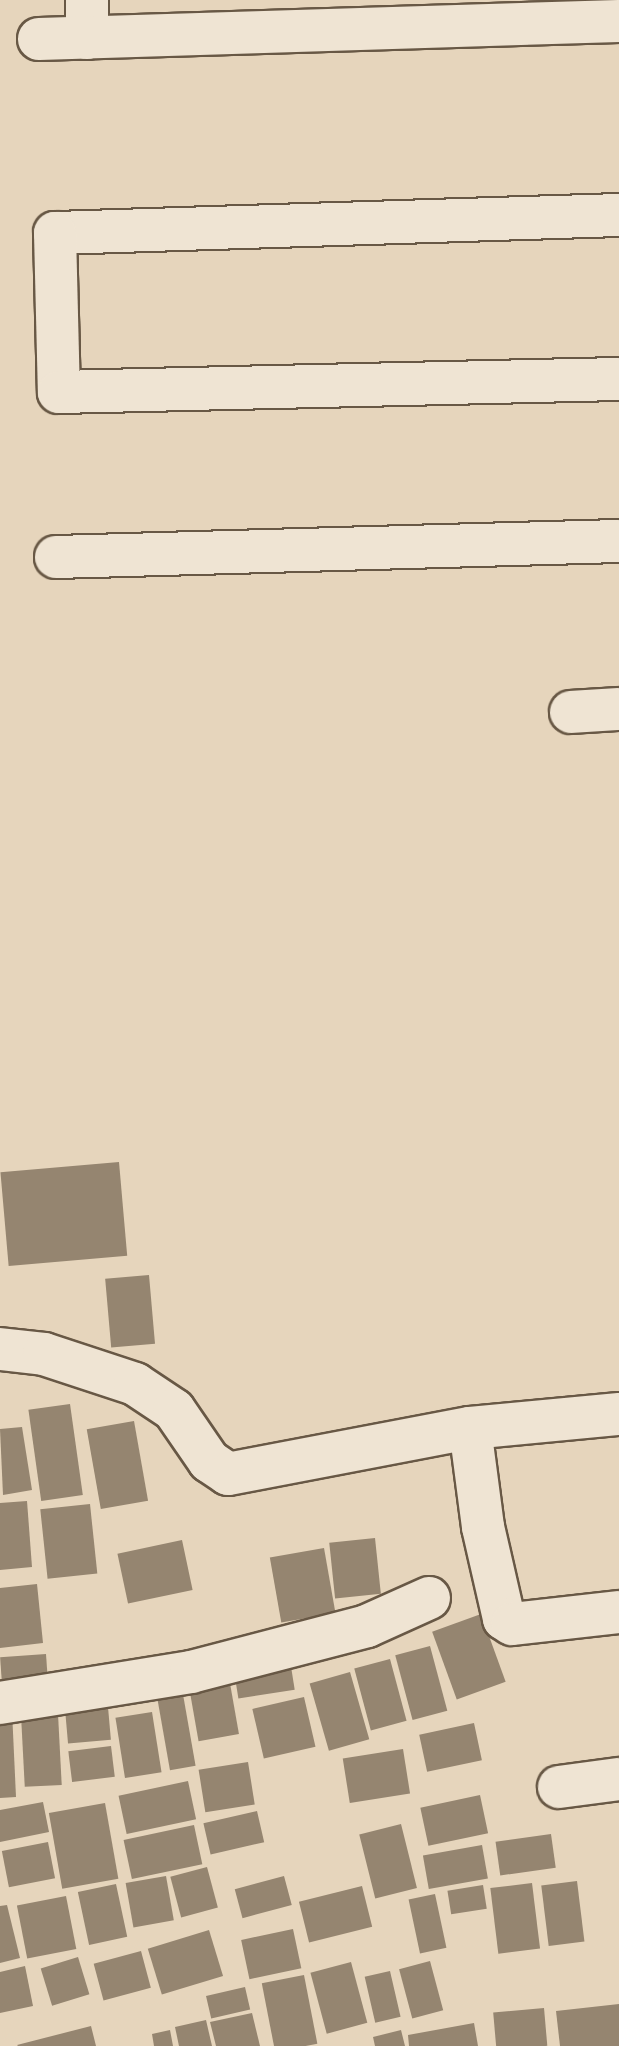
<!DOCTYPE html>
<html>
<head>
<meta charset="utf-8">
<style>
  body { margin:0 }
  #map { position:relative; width:619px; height:2046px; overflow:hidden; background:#e6d5bc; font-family:"IM FELL Great Primer",serif }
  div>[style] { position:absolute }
  .building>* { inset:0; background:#958570; transform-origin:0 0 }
  .roads { filter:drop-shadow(2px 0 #685845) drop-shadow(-2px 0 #685845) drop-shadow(0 2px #685845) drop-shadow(0 -2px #685845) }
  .street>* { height:42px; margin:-21px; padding:0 21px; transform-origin:21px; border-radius:21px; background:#efe4d3 }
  span { translate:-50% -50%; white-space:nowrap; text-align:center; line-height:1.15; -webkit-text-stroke:8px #efe4d3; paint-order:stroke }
</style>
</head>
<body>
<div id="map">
  <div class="building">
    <div style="left:119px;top:1162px;width:94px;height:119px;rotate:85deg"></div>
    <div style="left:149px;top:1275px;width:69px;height:44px;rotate:85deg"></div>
    <div style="left:70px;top:1404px;width:92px;height:42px;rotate:82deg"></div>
    <div style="left:134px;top:1421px;width:81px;height:48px;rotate:80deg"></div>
    <div style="clip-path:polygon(22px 1427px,32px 1490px,3px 1495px,0 1429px)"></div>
    <div style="clip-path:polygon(27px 1501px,32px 1567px,0 1570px,0 1503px)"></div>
    <div style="left:90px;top:1504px;width:70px;height:50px;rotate:84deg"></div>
    <div style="left:375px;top:1538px;width:56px;height:46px;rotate:84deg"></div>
    <div style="left:182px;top:1540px;width:51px;height:66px;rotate:78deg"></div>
    <div style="left:324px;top:1548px;width:66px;height:55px;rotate:80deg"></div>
    <div style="clip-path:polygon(37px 1584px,43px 1643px,0 1648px,0 1588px)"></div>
    <div style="left:481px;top:1614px;width:72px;height:52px;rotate:70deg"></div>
    <div style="left:430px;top:1646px;width:67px;height:36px;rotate:75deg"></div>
    <div style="left:46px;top:1654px;width:30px;height:46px;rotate:86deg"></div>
    <div style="left:390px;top:1659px;width:64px;height:37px;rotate:75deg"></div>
    <div style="left:290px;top:1660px;width:30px;height:57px;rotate:81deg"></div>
    <div style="left:228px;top:1672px;width:63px;height:41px;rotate:80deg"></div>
    <div style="left:350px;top:1672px;width:70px;height:42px;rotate:74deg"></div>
    <div style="left:181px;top:1683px;width:84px;height:26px;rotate:80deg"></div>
    <div style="left:304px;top:1697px;width:51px;height:53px;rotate:77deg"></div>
    <div style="left:108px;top:1707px;width:33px;height:43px;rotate:85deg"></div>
    <div style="clip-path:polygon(0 1711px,12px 1711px,16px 1797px,0 1798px)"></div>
    <div style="left:152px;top:1712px;width:61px;height:37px;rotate:81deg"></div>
    <div style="left:58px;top:1714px;width:71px;height:37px;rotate:87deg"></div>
    <div style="left:474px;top:1723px;width:38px;height:56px;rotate:78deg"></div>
    <div style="left:111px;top:1746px;width:31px;height:43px;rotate:83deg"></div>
    <div style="left:403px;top:1749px;width:45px;height:61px;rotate:81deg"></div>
    <div style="left:248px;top:1762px;width:43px;height:50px;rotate:81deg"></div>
    <div style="left:188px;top:1781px;width:39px;height:71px;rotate:78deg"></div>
    <div style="left:480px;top:1795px;width:39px;height:61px;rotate:78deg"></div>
    <div style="clip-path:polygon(43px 1802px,49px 1832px,0 1842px,0 1810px)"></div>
    <div style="left:105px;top:1803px;width:77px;height:57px;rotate:80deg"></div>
    <div style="left:257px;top:1811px;width:32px;height:55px;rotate:77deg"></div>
    <div style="left:401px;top:1824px;width:66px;height:43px;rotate:76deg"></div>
    <div style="left:194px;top:1825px;width:40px;height:72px;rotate:78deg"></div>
    <div style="left:551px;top:1834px;width:34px;height:56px;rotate:82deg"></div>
    <div style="left:48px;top:1842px;width:37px;height:47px;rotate:79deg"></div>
    <div style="left:482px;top:1845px;width:34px;height:60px;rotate:80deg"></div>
    <div style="left:207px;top:1867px;width:42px;height:38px;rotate:75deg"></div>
    <div style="left:166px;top:1876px;width:45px;height:41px;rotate:80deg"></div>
    <div style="left:284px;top:1876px;width:30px;height:51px;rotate:75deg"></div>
    <div style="left:577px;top:1881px;width:61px;height:36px;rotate:83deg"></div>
    <div style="left:532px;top:1883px;width:66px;height:42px;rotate:83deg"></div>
    <div style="left:116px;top:1884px;width:54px;height:39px;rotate:78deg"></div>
    <div style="left:483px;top:1885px;width:24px;height:36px;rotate:81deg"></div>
    <div style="left:362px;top:1886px;width:42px;height:65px;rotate:76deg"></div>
    <div style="left:435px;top:1894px;width:55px;height:27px;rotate:78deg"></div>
    <div style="left:66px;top:1896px;width:54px;height:50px;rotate:79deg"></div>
    <div style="clip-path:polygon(7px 1905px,20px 1958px,0 1963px,0 1906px)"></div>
    <div style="left:293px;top:1929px;width:40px;height:53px;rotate:78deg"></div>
    <div style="left:209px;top:1930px;width:48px;height:64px;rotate:73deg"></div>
    <div style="left:141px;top:1951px;width:38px;height:49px;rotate:75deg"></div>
    <div style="left:78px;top:1957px;width:39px;height:39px;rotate:73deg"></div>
    <div style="left:430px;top:1961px;width:51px;height:32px;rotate:75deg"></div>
    <div style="left:351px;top:1962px;width:63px;height:42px;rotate:75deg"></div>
    <div style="clip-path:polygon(25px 1966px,33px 2006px,0 2013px,0 1972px)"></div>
    <div style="left:390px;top:1971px;width:47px;height:26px;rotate:77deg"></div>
    <div style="left:304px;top:1975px;width:70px;height:43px;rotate:79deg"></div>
    <div style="left:245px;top:1987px;width:23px;height:40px;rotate:77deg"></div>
    <div style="clip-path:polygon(619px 2004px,619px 2046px,560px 2046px,556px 2011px)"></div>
    <div style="left:544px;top:2008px;width:38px;height:51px;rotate:85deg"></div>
    <div style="clip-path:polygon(252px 2013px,260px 2046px,216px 2046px,210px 2022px)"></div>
    <div style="clip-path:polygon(206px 2020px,212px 2046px,179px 2046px,175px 2027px)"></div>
    <div style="clip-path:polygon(474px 2023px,478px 2046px,409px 2046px,408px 2035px)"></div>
    <div style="clip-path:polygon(91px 2026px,96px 2046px,18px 2046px,17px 2045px)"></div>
    <div style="clip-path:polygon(170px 2030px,173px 2046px,154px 2046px,152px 2034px)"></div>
    <div style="clip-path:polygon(401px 2030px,405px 2046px,375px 2046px,373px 2037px)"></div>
  </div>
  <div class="roads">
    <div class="street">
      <div style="left:87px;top:0;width:38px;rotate:90deg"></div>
      <div style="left:39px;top:39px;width:580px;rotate:-1.78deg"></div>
      <div style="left:619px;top:215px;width:564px;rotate:178.17deg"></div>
      <div style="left:55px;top:233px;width:159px;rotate:88.6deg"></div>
      <div style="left:59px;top:392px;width:560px;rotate:-1.33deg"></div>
      <div style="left:56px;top:557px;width:563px;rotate:-1.63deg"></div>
      <div style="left:571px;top:712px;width:48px;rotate:-3.6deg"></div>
      <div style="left:0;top:1349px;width:44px;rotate:6.5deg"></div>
      <div style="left:44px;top:1354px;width:96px;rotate:18.2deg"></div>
      <div style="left:135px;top:1384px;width:47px;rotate:33.7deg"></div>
      <div style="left:174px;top:1410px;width:62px;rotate:55.5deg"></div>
      <div style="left:209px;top:1461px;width:23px;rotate:34deg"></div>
      <div style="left:228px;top:1474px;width:246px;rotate:-10.8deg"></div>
      <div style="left:470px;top:1428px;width:150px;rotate:-5.4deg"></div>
      <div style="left:470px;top:1428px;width:100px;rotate:82.5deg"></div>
      <div style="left:483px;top:1527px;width:94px;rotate:77.1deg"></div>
      <div style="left:504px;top:1619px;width:9px;rotate:32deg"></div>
      <div style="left:512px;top:1624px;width:108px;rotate:-6.4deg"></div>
      <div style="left:0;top:1703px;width:193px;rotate:-9.2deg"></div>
      <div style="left:191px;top:1672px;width:182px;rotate:-14.6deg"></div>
      <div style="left:367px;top:1626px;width:68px;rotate:-24.3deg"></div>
      <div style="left:559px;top:1787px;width:61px;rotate:-7.6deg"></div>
    </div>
  </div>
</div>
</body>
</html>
